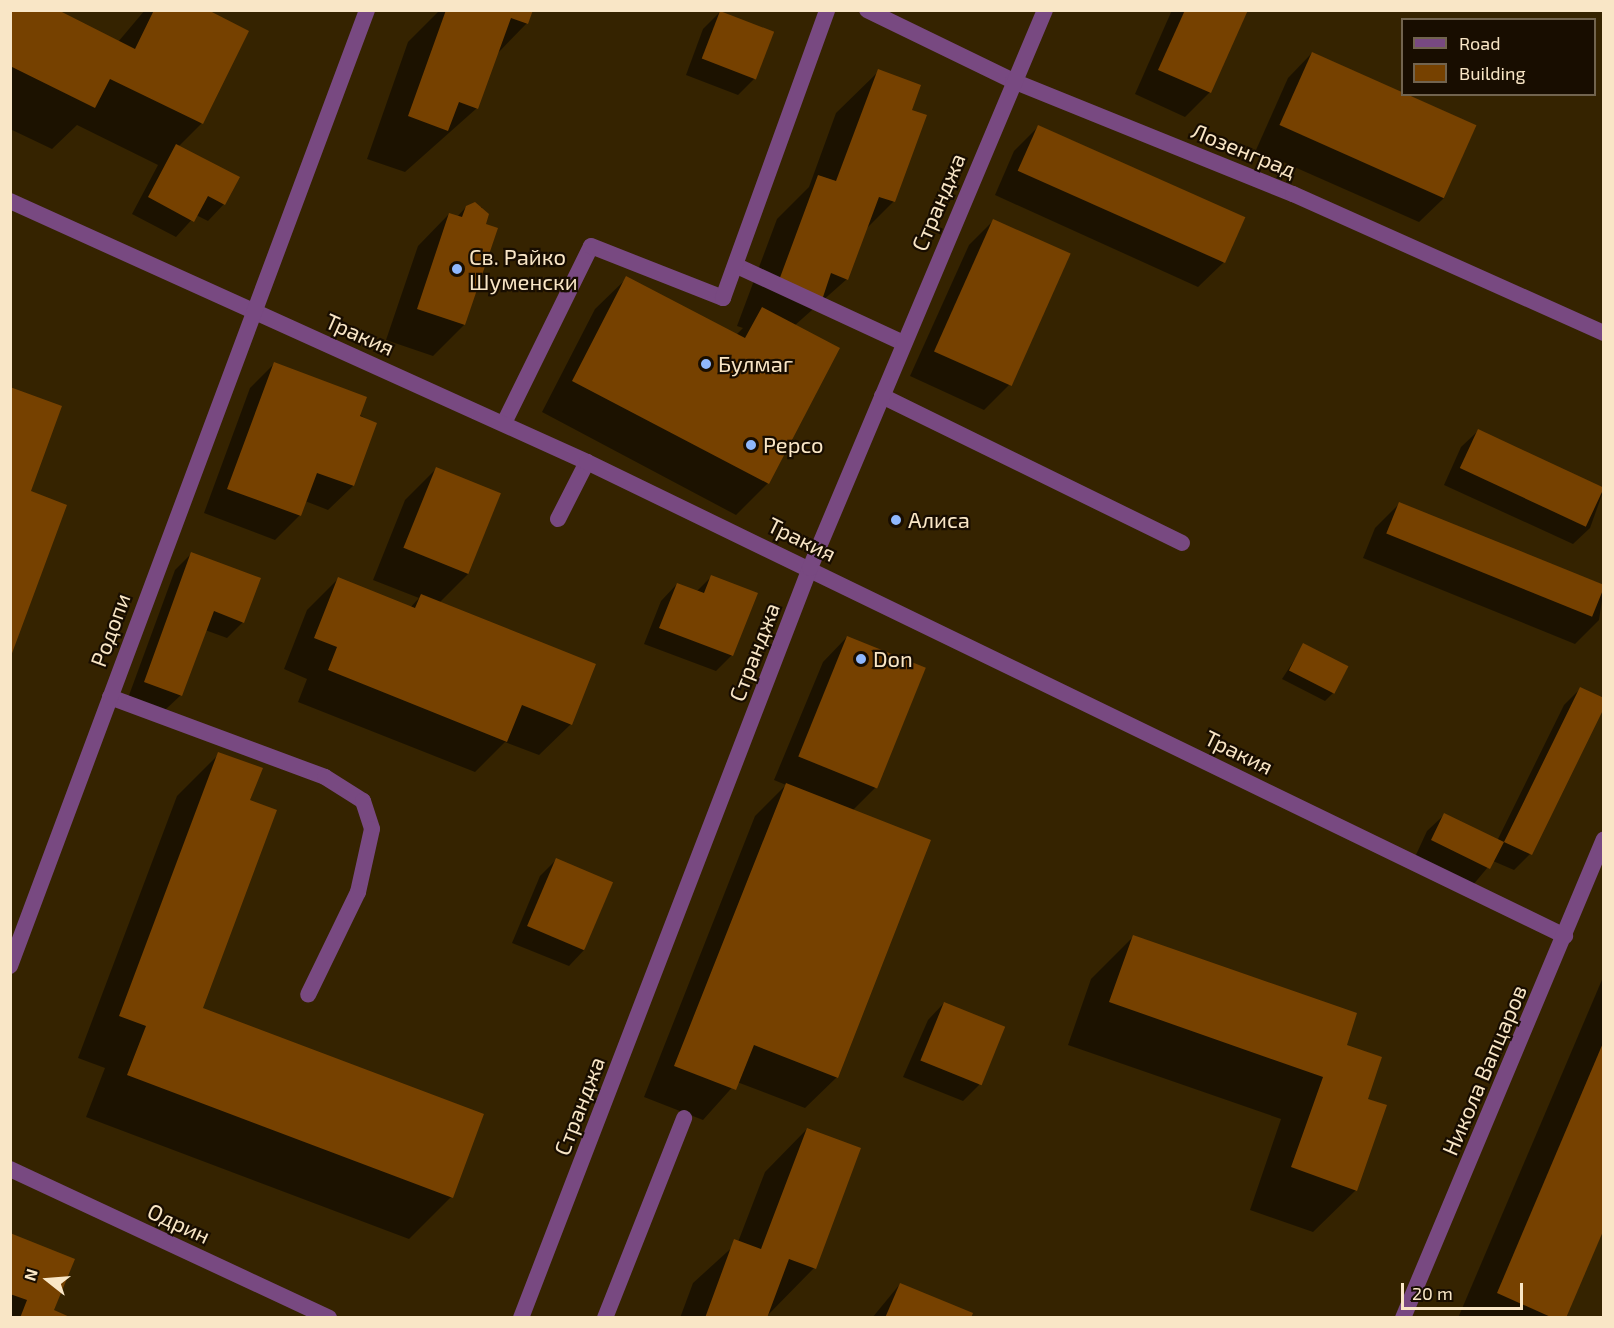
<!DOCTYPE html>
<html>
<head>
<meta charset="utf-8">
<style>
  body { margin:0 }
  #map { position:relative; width:1614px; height:1328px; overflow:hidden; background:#352300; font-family:"Exo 2",sans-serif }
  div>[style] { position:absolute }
  .shadow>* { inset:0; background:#0007 }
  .building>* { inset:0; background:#764100; transform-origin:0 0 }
  .service>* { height:16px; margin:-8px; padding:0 8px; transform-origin:8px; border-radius:8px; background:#784981 }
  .minor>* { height:16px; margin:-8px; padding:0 8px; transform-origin:8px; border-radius:8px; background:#784981 }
  .dots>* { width:16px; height:16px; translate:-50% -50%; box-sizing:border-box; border:3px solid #180d00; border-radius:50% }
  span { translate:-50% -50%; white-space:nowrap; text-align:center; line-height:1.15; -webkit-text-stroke:4.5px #180d00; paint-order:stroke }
  .street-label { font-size:22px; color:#f9e6c6 }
  .poi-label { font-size:22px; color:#f9e6c6 }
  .left { translate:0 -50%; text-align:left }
  .frame { position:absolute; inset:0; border:12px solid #f9e6c6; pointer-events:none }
  .legend { position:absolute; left:1401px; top:18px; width:195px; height:78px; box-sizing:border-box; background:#180d00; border:2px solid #72644f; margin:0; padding:8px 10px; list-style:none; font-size:18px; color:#f9e6c6 }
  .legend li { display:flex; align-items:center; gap:12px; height:30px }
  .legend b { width:30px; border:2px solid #72644f }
  .north { position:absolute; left:18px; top:1250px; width:60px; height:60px; -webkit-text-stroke:4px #180d00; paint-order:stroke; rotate:287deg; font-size:16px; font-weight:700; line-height:24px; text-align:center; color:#f9e6c6 }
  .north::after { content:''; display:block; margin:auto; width:21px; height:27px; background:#f9e6c6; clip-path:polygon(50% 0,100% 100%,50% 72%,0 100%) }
  .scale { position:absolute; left:1401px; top:1283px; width:122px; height:27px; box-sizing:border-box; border:3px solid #f9e6c6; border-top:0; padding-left:8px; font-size:18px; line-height:21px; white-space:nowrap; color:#f9e6c6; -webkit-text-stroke:4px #180d00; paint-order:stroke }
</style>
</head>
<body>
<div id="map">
  <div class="shadow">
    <div style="clip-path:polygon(10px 10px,118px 42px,145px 10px,204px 10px,247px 31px,201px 124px,178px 147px,224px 204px,208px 221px,196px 215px,176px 237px,132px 214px,158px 165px,77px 125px,52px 149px,10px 129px)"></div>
    <div style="clip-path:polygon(440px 10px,532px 10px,527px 23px,496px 55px,477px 108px,405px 172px,367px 159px,408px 42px)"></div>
    <div style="clip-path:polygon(1172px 10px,1246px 10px,1210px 92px,1185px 117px,1135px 94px)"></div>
    <div style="clip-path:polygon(720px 12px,772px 33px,754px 79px,738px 95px,686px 75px,703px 29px)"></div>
    <div style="clip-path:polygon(1312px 53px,1475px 126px,1444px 198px,1419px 222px,1256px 150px,1288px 78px)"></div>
    <div style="clip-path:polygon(879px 71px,910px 111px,925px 116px,893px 202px,866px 229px,847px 279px,794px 326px,838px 349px,768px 483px,736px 515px,542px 412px,595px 309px,627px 278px,736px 335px,743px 328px,737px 326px,777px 219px,809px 187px,836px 113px)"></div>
    <div style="clip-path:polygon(1039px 126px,1243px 218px,1223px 263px,1198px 287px,995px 195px,1014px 151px)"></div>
    <div style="clip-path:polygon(466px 207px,482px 207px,484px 225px,464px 325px,433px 356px,386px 340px,418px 246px,449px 214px,457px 217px)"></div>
    <div style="clip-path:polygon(994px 220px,1009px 385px,984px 410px,910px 376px,969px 245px)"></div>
    <div style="clip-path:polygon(274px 364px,375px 424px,353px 486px,328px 510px,305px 501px,300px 515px,275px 540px,204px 513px,250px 388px)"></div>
    <div style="clip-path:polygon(10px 389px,29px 492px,65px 506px,10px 653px)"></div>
    <div style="clip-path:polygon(1478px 431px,1604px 489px,1590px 528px,1573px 544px,1444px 485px,1461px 447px)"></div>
    <div style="clip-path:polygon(436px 469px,468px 574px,439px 603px,571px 724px,539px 755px,505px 742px,475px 772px,298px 702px,307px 679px,284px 669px,307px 610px,338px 579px,410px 608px,419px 598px,373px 580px,405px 500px)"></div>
    <div style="clip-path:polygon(1399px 504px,1604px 587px,1599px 620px,1575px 644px,1363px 558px,1375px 528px)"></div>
    <div style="clip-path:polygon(192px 553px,243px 622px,227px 638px,205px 630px,181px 695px,164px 711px,128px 698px,175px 570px)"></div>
    <div style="clip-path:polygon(711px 577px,732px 655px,716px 671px,644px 644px,661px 601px,677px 584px,696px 592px)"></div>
    <div style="clip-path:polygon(847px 637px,875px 788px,852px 811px,837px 1077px,805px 1108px,737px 1082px,703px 1120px,644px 1097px,755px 816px,786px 785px,774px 780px,823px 662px)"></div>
    <div style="clip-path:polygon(1304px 645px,1333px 693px,1325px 701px,1282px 679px)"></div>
    <div style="clip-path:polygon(1580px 689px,1530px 854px,1514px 870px,1493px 861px,1473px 885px,1415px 857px,1427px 831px,1444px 815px,1497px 841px,1564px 705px)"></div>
    <div style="clip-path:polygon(219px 754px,248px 801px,201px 1009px,451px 1197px,409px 1239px,86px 1117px,105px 1068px,78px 1058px,177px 796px)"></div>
    <div style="clip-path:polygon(556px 860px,585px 949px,569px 966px,512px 943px,540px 876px)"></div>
    <div style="clip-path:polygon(1133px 937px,1345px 1046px,1366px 1099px,1356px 1190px,1313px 1232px,1250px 1210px,1281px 1119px,1068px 1045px,1091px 979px)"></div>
    <div style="clip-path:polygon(1604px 975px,1604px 1225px,1564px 1318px,1458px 1318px)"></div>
    <div style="clip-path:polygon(944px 1003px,979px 1085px,963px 1101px,903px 1077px,928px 1020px)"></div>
    <div style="clip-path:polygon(807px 1129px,814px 1268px,765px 1318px,680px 1318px,693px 1283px,738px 1242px,765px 1172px)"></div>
    <div style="clip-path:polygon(10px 1234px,52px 1311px,68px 1318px,11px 1318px)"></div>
    <div style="clip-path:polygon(900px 1284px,970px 1318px,872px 1318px)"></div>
  </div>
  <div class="building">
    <div style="clip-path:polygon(10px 10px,58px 10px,135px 49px,154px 10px,208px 10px,249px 31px,203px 124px,110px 79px,95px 108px,10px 66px)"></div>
    <div style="clip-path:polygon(446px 10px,533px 10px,528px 24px,511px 18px,478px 109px,459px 102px,448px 131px,408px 116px)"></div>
    <div style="clip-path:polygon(1185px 10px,1248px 10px,1211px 93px,1158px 70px)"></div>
    <div style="left:720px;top:11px;width:58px;height:51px;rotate:21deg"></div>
    <div style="left:1312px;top:52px;width:180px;height:80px;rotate:24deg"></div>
    <div style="clip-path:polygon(878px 69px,921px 85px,912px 110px,927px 115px,895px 202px,879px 197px,848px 280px,831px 273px,822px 300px,778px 283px,818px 175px,836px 181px)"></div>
    <div style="left:1038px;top:125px;width:227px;height:50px;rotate:24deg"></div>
    <div style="clip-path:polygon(176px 144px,240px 177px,225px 205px,208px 196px,194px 222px,148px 197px)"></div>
    <div style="clip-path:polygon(475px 202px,489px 214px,486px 224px,498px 228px,465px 325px,417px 309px,449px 213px,462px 217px,466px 206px)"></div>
    <div style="left:993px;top:219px;width:85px;height:145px;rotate:24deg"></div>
    <div style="clip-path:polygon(626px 276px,745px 338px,762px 307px,840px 348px,769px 484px,572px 381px)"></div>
    <div style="clip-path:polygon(274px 362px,367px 397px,360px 416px,377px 423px,354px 486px,317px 473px,301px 516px,227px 489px)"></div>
    <div style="clip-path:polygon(10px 387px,62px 406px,31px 491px,67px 505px,11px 656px)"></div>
    <div style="left:1478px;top:429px;width:139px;height:43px;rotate:25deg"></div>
    <div style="left:436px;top:467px;width:70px;height:87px;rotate:22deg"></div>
    <div style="left:1399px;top:502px;width:222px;height:34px;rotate:22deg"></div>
    <div style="clip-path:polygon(191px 552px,261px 578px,244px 623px,214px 611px,182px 696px,144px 682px)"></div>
    <div style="clip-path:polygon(711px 575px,758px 593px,733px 656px,659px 628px,677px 583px,704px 593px)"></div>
    <div style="clip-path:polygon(338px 577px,415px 608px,421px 594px,596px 664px,572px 725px,522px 705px,507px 742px,328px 670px,337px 647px,314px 638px)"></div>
    <div style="left:847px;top:636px;width:85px;height:130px;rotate:22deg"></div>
    <div style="left:1303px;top:643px;width:51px;height:31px;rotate:27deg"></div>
    <div style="clip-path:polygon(1580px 687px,1604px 698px,1604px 708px,1532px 855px,1504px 842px,1490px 869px,1431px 840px,1444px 813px,1504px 842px)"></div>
    <div style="clip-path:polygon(218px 752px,263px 768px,250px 800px,277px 810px,203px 1008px,484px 1114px,453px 1198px,127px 1075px,146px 1026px,119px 1016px)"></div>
    <div style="clip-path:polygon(786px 783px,931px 840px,838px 1078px,754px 1045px,736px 1090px,674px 1066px)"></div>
    <div style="left:556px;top:858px;width:62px;height:74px;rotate:23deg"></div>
    <div style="clip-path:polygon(1133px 935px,1357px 1013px,1347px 1045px,1382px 1057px,1368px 1099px,1387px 1105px,1357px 1191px,1291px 1167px,1323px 1077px,1109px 1002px)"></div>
    <div style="left:944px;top:1002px;width:66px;height:63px;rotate:22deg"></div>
    <div style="clip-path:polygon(1603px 1043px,1604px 1229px,1566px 1318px,1553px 1318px,1497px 1293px)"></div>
    <div style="clip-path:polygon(807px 1128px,861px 1148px,816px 1269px,789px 1259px,767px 1318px,705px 1318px,734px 1239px,761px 1249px)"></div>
    <div style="clip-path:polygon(10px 1233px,75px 1259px,54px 1310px,72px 1318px,20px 1318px,27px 1300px,10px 1294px)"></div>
    <div style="clip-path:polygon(900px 1283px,973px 1313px,971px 1318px,885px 1318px)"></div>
  </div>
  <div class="service">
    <div style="left:737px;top:266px;width:184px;rotate:24.8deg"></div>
    <div style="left:882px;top:396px;width:334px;rotate:26.1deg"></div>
    <div style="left:504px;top:423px;width:197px;rotate:-63.8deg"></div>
    <div style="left:591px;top:246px;width:142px;rotate:21.5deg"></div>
    <div style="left:723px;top:298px;width:306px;rotate:-70.1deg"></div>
    <div style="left:558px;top:519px;width:64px;rotate:-63deg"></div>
    <div style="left:110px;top:697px;width:229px;rotate:20.4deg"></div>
    <div style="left:325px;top:777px;width:45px;rotate:32.3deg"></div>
    <div style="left:363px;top:801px;width:29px;rotate:72deg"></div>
    <div style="left:372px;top:829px;width:65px;rotate:102.5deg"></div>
    <div style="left:358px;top:892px;width:114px;rotate:115.9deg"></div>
    <div style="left:605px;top:1318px;width:215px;rotate:-68.4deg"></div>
  </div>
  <div class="minor">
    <div style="left:867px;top:10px;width:162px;rotate:25.9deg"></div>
    <div style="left:1013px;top:81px;width:302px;rotate:22deg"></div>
    <div style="left:1293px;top:194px;width:341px;rotate:24.1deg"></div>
    <div style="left:10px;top:201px;width:633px;rotate:24.34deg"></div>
    <div style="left:587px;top:462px;width:1087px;rotate:25.86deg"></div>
    <div style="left:10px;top:966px;width:1020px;rotate:-69.52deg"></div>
    <div style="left:10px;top:1169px;width:352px;rotate:25deg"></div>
    <div style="left:521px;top:1318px;width:804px;rotate:-68.93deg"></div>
    <div style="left:810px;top:568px;width:605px;rotate:-67.16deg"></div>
    <div style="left:1403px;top:1318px;width:519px;rotate:-67.24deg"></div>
  </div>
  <div class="dots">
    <div style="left:457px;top:269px;background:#90b8fd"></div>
    <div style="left:706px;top:364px;background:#90b8fd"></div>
    <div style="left:751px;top:445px;background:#90b8fd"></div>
    <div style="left:896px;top:520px;background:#90b8fd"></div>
    <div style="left:861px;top:659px;background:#90b8fd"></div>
  </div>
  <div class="street-label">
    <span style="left:1244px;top:150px;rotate:22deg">Лозенград</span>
    <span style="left:938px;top:202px;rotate:-67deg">Странджа</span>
    <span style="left:360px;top:334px;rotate:24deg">Тракия</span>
    <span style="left:802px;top:539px;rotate:26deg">Тракия</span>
    <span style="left:110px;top:630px;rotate:-70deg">Родопи</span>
    <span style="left:754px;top:652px;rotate:-69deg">Странджа</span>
    <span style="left:1239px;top:752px;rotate:26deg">Тракия</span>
    <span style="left:1484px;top:1070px;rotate:-67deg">Никола Вапцаров</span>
    <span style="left:579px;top:1106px;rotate:-69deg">Странджа</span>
    <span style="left:179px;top:1223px;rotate:25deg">Одрин</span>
  </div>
  <div class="poi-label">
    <span class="left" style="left:469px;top:269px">Св. Райко<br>Шуменски</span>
    <span class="left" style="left:718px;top:364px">Булмаг</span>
    <span class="left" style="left:763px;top:445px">Pepco</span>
    <span class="left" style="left:908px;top:520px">Алиса</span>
    <span class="left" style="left:873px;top:659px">Don</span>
  </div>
  <div class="frame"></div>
  <ul class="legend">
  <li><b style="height:8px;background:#784981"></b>Road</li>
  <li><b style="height:16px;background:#764100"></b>Building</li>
  </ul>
  <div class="north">N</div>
  <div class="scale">20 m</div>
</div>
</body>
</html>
